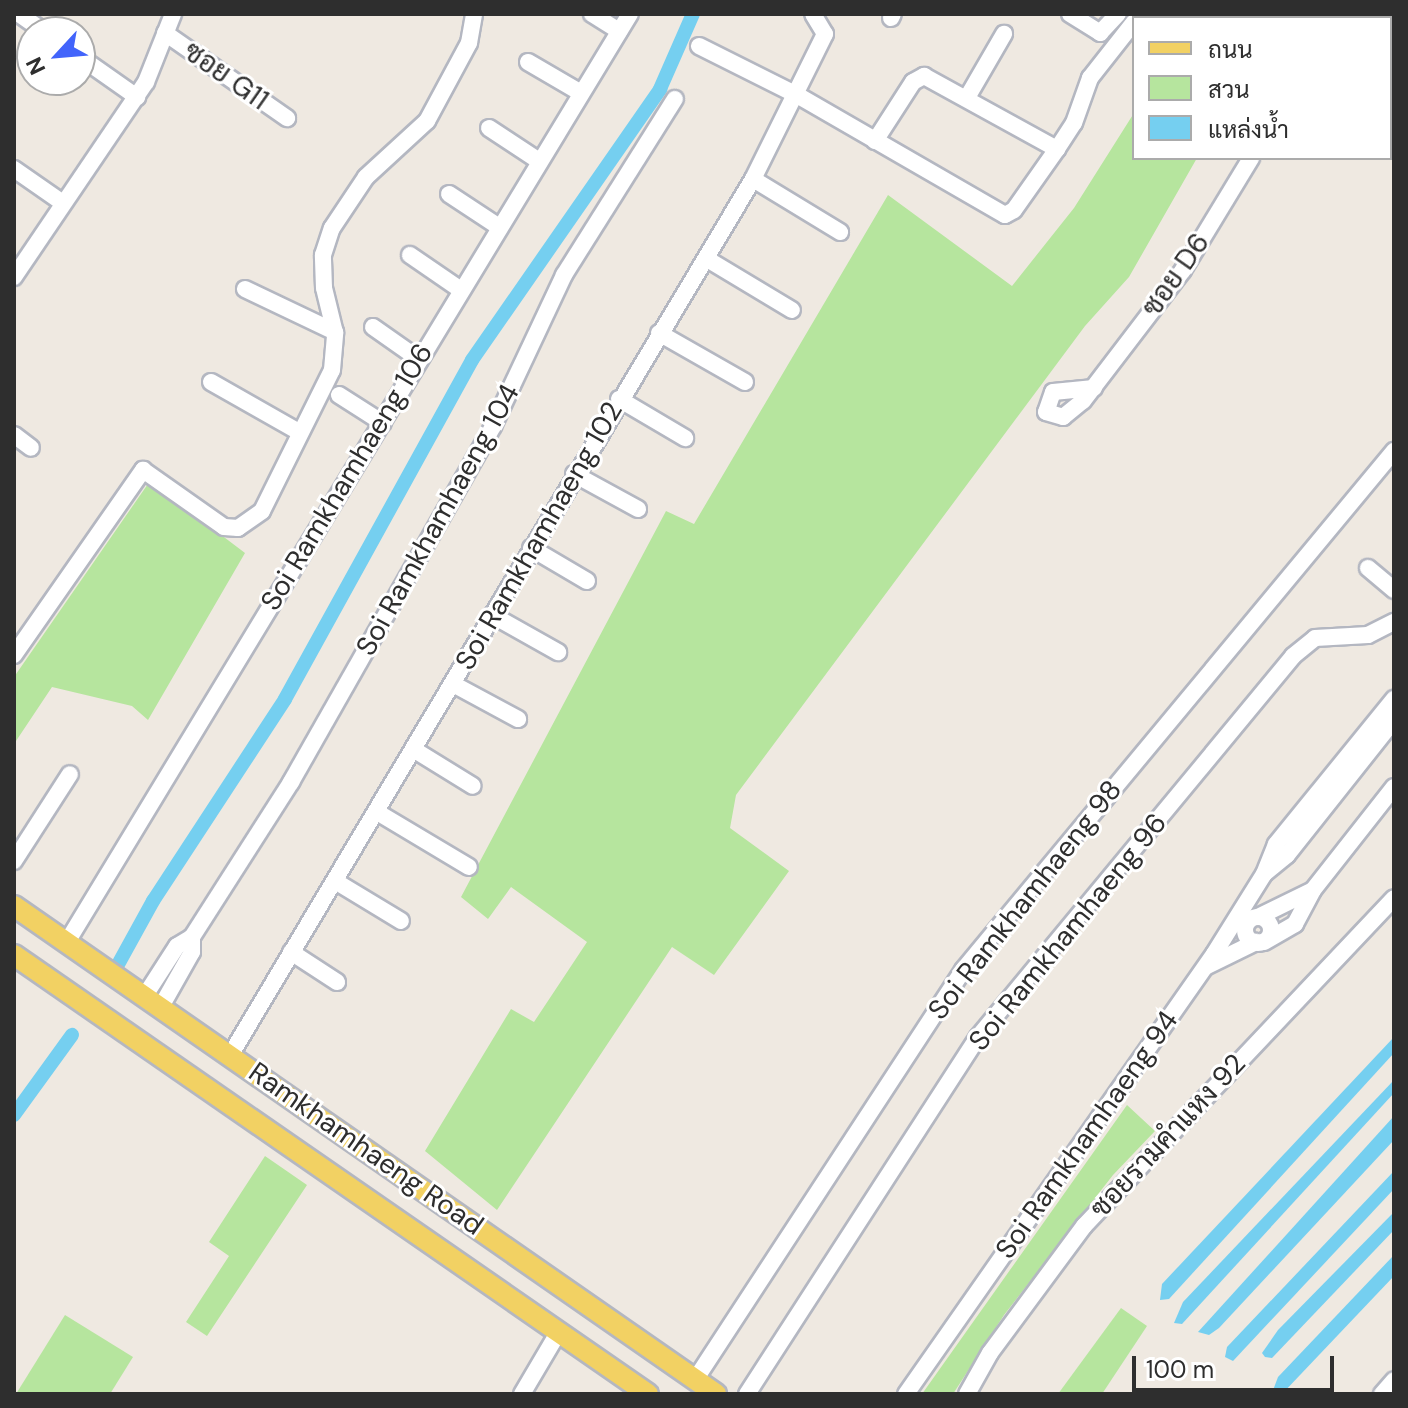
<!DOCTYPE html>
<html>
<head>
<meta charset="utf-8">
<style>
  body { margin:0 }
  #map { position:relative; width:1408px; height:1408px; overflow:hidden; background:#efe9e1; font-family:"DM Sans",Sarabun,sans-serif }
  div>[style] { position:absolute }
  .green>* { inset:0; background:#b6e59e }
  .water>* { inset:0; background:#75cff0 }
  .canal>* { height:14px; margin:-7px; padding:0 7px; transform-origin:7px; border-radius:7px; background:#75cff0 }
  .roads { filter:drop-shadow(2px 0 #b4b7c1) drop-shadow(-2px 0 #b4b7c1) drop-shadow(0 2px #b4b7c1) drop-shadow(0 -2px #b4b7c1) }
  .minor>* { height:16px; margin:-8px; padding:0 8px; transform-origin:8px; border-radius:8px; background:#fff }
  .minor>.ring { margin:-8px; padding:0; box-sizing:content-box; background:none; border:16px solid #fff; border-radius:50% }
  .major>* { height:20px; margin:-10px; padding:0 10px; transform-origin:10px; border-radius:10px; background:#f2d163 }
  span { translate:-50% -50%; white-space:nowrap; text-align:center; line-height:1.15; -webkit-text-stroke:6px #fff; paint-order:stroke }
  .street-label { font-size:28px; color:#2e2e2e }
  .frame { position:absolute; inset:0; border:16px solid #2e2e2e; pointer-events:none }
  .legend { position:absolute; left:1132px; top:16px; width:260px; height:144px; box-sizing:border-box; background:#fff; border:2px solid #ababab; margin:0; padding:10px 14px; list-style:none; font-size:24px; color:#2e2e2e }
  .legend li { display:flex; align-items:center; gap:16px; height:40px }
  .legend b { width:40px; border:2px solid #ababab }
  .north { position:absolute; left:16px; top:16px; width:80px; height:80px; box-sizing:border-box; background:#fff; border:2px solid #ababab; border-radius:50%; rotate:244deg; font-size:22px; font-weight:700; line-height:32px; text-align:center; color:#2e2e2e }
  .north::after { content:''; display:block; margin:auto; width:28px; height:36px; background:#4264fb; clip-path:polygon(50% 0,100% 100%,50% 72%,0 100%) }
  .scale { position:absolute; left:1132px; top:1356px; width:202px; height:36px; box-sizing:border-box; border:4px solid #2e2e2e; border-top:0; padding-left:10px; font-size:24px; line-height:28px; white-space:nowrap; color:#2e2e2e; -webkit-text-stroke:6px #fff; paint-order:stroke }
</style>
</head>
<body>
<div id="map">
  <div class="green">
    <div style="clip-path:polygon(1134px 113px,1134px 158px,1197px 158px,1129px 277px,1085px 326px,736px 795px,730px 828px,789px 871px,714px 975px,672px 947px,497px 1210px,425px 1151px,511px 1009px,534px 1022px,587px 942px,511px 887px,488px 919px,461px 897px,666px 511px,694px 524px,888px 195px,1012px 286px,1074px 208px)"></div>
    <div style="clip-path:polygon(150px 481px,245px 553px,148px 720px,132px 706px,52px 687px,14px 744px,14px 677px)"></div>
    <div style="clip-path:polygon(1127px 1105px,1155px 1131px,1113px 1175px,1004px 1315px,953px 1394px,922px 1394px)"></div>
    <div style="clip-path:polygon(265px 1156px,307px 1185px,207px 1336px,186px 1322px,229px 1256px,209px 1242px)"></div>
    <div style="clip-path:polygon(1121px 1308px,1147px 1326px,1102px 1394px,1058px 1394px)"></div>
    <div style="clip-path:polygon(65px 1315px,133px 1357px,110px 1394px,16px 1394px)"></div>
  </div>
  <div class="water">
    <div style="clip-path:polygon(1394px 1037px,1394px 1053px,1169px 1299px,1160px 1300px,1162px 1284px)"></div>
    <div style="clip-path:polygon(1394px 1080px,1394px 1093px,1182px 1324px,1174px 1323px,1183px 1302px)"></div>
    <div style="clip-path:polygon(1394px 1116px,1394px 1140px,1219px 1328px,1209px 1335px,1198px 1332px)"></div>
    <div style="clip-path:polygon(1394px 1171px,1394px 1189px,1233px 1361px,1225px 1357px,1227px 1347px)"></div>
    <div style="clip-path:polygon(1394px 1212px,1394px 1230px,1272px 1358px,1265px 1357px,1262px 1353px,1278px 1330px)"></div>
    <div style="clip-path:polygon(1394px 1255px,1394px 1276px,1282px 1394px,1272px 1393px,1278px 1377px)"></div>
  </div>
  <div class="canal">
    <div style="left:115px;top:970px;width:79px;rotate:-61.2deg"></div>
    <div style="left:153px;top:901px;width:241px;rotate:-56.8deg"></div>
    <div style="left:285px;top:699px;width:387px;rotate:-61.1deg"></div>
    <div style="left:472px;top:360px;width:330px;rotate:-55.2deg"></div>
    <div style="left:660px;top:89px;width:82px;rotate:-66.3deg"></div>
    <div style="left:14px;top:1115px;width:99px;rotate:-54.1deg"></div>
  </div>
  <div class="roads">
    <div class="minor">
      <div style="left:19px;top:14px;width:32px;rotate:35deg"></div>
      <div style="left:592px;top:14px;width:32px;rotate:32deg"></div>
      <div style="left:1070px;top:14px;width:36px;rotate:32deg"></div>
      <div style="left:1100px;top:33px;width:26px;rotate:-47deg"></div>
      <div style="left:891px;top:18px;width:4px;rotate:-63deg"></div>
      <div style="left:1364px;top:18px;width:5px;rotate:-53deg"></div>
      <div style="left:1390px;top:24px;width:6px;rotate:51deg"></div>
      <div style="left:165px;top:33px;width:149px;rotate:34.9deg"></div>
      <div style="left:699px;top:46px;width:110px;rotate:26.6deg"></div>
      <div style="left:797px;top:95px;width:240px;rotate:30deg"></div>
      <div style="left:1005px;top:215px;width:10px;rotate:-29deg"></div>
      <div style="left:1014px;top:210px;width:75px;rotate:-54.8deg"></div>
      <div style="left:1057px;top:149px;width:31px;rotate:-57deg"></div>
      <div style="left:1074px;top:123px;width:48px;rotate:-70.4deg"></div>
      <div style="left:1090px;top:78px;width:71px;rotate:-51.8deg"></div>
      <div style="left:80px;top:57px;width:70px;rotate:35.1deg"></div>
      <div style="left:528px;top:62px;width:61px;rotate:30.3deg"></div>
      <div style="left:968px;top:96px;width:72px;rotate:-59.9deg"></div>
      <div style="left:489px;top:128px;width:60px;rotate:33.4deg"></div>
      <div style="left:875px;top:141px;width:70px;rotate:-57.2deg"></div>
      <div style="left:913px;top:82px;width:13px;rotate:-29deg"></div>
      <div style="left:924px;top:76px;width:152px;rotate:28.8deg"></div>
      <div style="left:14px;top:169px;width:60px;rotate:34.8deg"></div>
      <div style="left:753px;top:179px;width:102px;rotate:31.3deg"></div>
      <div style="left:449px;top:194px;width:60px;rotate:33.4deg"></div>
      <div style="left:410px;top:255px;width:62px;rotate:34.5deg"></div>
      <div style="left:707px;top:259px;width:99px;rotate:31deg"></div>
      <div style="left:14px;top:277px;width:235px;rotate:-55.9deg"></div>
      <div style="left:146px;top:82px;width:73px;rotate:-68.3deg"></div>
      <div style="left:245px;top:289px;width:100px;rotate:25.5deg"></div>
      <div style="left:373px;top:327px;width:57px;rotate:35.1deg"></div>
      <div style="left:659px;top:333px;width:99px;rotate:29.7deg"></div>
      <div style="left:211px;top:382px;width:101px;rotate:29.6deg"></div>
      <div style="left:1094px;top:388px;width:41px;rotate:174.4deg"></div>
      <div style="left:1053px;top:392px;width:21px;rotate:109deg"></div>
      <div style="left:1046px;top:412px;width:18px;rotate:16deg"></div>
      <div style="left:1063px;top:417px;width:26px;rotate:-39deg"></div>
      <div style="left:1083px;top:401px;width:165px;rotate:-52.6deg"></div>
      <div style="left:1183px;top:270px;width:131px;rotate:-58.7deg"></div>
      <div style="left:339px;top:395px;width:52px;rotate:32.5deg"></div>
      <div style="left:619px;top:399px;width:77px;rotate:30.6deg"></div>
      <div style="left:14px;top:435px;width:21px;rotate:37deg"></div>
      <div style="left:574px;top:474px;width:73px;rotate:28.7deg"></div>
      <div style="left:531px;top:548px;width:65px;rotate:30.5deg"></div>
      <div style="left:1368px;top:568px;width:34px;rotate:40deg"></div>
      <div style="left:492px;top:615px;width:76px;rotate:29.3deg"></div>
      <div style="left:14px;top:655px;width:226px;rotate:-55.1deg"></div>
      <div style="left:143px;top:470px;width:99px;rotate:35.1deg"></div>
      <div style="left:224px;top:527px;width:14px;rotate:4deg"></div>
      <div style="left:238px;top:528px;width:29px;rotate:-35deg"></div>
      <div style="left:262px;top:511px;width:157px;rotate:-63.6deg"></div>
      <div style="left:332px;top:370px;width:37px;rotate:-85deg"></div>
      <div style="left:335px;top:333px;width:46px;rotate:-103.7deg"></div>
      <div style="left:324px;top:288px;width:33px;rotate:-92deg"></div>
      <div style="left:323px;top:255px;width:28px;rotate:-72deg"></div>
      <div style="left:332px;top:228px;width:61px;rotate:-56.3deg"></div>
      <div style="left:366px;top:177px;width:83px;rotate:-42.6deg"></div>
      <div style="left:427px;top:121px;width:89px;rotate:-61.7deg"></div>
      <div style="left:469px;top:43px;width:29px;rotate:-80deg"></div>
      <div style="left:453px;top:684px;width:74px;rotate:28.3deg"></div>
      <div style="left:413px;top:749px;width:70px;rotate:31.7deg"></div>
      <div style="left:377px;top:812px;width:107px;rotate:30.9deg"></div>
      <div style="left:14px;top:861px;width:103px;rotate:-57.2deg"></div>
      <div style="left:1265px;top:873px;width:28px;rotate:-39deg"></div>
      <div style="left:1287px;top:855px;width:172px;rotate:-51.6deg"></div>
      <div style="left:335px;top:881px;width:77px;rotate:31.2deg"></div>
      <div style="left:1258px;top:917px;width:61px;rotate:-26.1deg"></div>
      <div class="ring" style="left:1245px;top:917px;width:10px;height:10px"></div>
      <div style="left:67px;top:942px;width:1085px;rotate:-58.76deg"></div>
      <div style="left:1264px;top:942px;width:36px;rotate:-30deg"></div>
      <div style="left:1295px;top:924px;width:38px;rotate:-62deg"></div>
      <div style="left:1313px;top:890px;width:131px;rotate:-51.8deg"></div>
      <div style="left:291px;top:952px;width:55px;rotate:33.1deg"></div>
      <div style="left:1207px;top:966px;width:55px;rotate:-26.1deg"></div>
      <div style="left:146px;top:994px;width:57px;rotate:-57.1deg"></div>
      <div style="left:177px;top:946px;width:17px;rotate:-31deg"></div>
      <div style="left:192px;top:937px;width:184px;rotate:-57.4deg"></div>
      <div style="left:291px;top:782px;width:409px;rotate:-60.4deg"></div>
      <div style="left:493px;top:426px;width:167px;rotate:-64.8deg"></div>
      <div style="left:564px;top:275px;width:208px;rotate:-57.8deg"></div>
      <div style="left:162px;top:1005px;width:61px;rotate:-60.5deg"></div>
      <div style="left:192px;top:952px;width:15px;rotate:-90deg"></div>
      <div style="left:231px;top:1054px;width:1019px;rotate:-59.18deg"></div>
      <div style="left:753px;top:179px;width:162px;rotate:-63.6deg"></div>
      <div style="left:825px;top:34px;width:23px;rotate:-121deg"></div>
      <div style="left:695px;top:1380px;width:490px;rotate:-56.8deg"></div>
      <div style="left:963px;top:970px;width:675px;rotate:-50.29deg"></div>
      <div style="left:522px;top:1394px;width:71px;rotate:-59.5deg"></div>
      <div style="left:747px;top:1394px;width:425px;rotate:-57.1deg"></div>
      <div style="left:978px;top:1037px;width:494px;rotate:-50.4deg"></div>
      <div style="left:1293px;top:656px;width:28px;rotate:-39deg"></div>
      <div style="left:1315px;top:638px;width:53px;rotate:-3.2deg"></div>
      <div style="left:1368px;top:635px;width:29px;rotate:-27deg"></div>
      <div style="left:906px;top:1394px;width:537px;rotate:-55.01deg"></div>
      <div style="left:1214px;top:954px;width:94px;rotate:-58deg"></div>
      <div style="left:1264px;top:874px;width:32px;rotate:-68deg"></div>
      <div style="left:1276px;top:844px;width:187px;rotate:-50.9deg"></div>
      <div style="left:967px;top:1394px;width:47px;rotate:-60.7deg"></div>
      <div style="left:990px;top:1353px;width:158px;rotate:-53.5deg"></div>
      <div style="left:1084px;top:1226px;width:451px;rotate:-46.6deg"></div>
      <div style="left:1382px;top:1394px;width:18px;rotate:-49deg"></div>
    </div>
    <div class="major">
      <div style="left:14px;top:906px;width:855px;rotate:34.81deg"></div>
      <div style="left:14px;top:955px;width:771px;rotate:34.7deg"></div>
    </div>
  </div>
  <div class="street-label">
    <span style="left:226px;top:76px;rotate:35deg">ซอย G11</span>
    <span style="left:1176px;top:275px;rotate:-55deg">ซอย D6</span>
    <span style="left:347px;top:477px;rotate:-59deg">Soi Ramkhamhaeng 106</span>
    <span style="left:438px;top:520px;rotate:-61deg">Soi Ramkhamhaeng 104</span>
    <span style="left:539px;top:536px;rotate:-60deg">Soi Ramkhamhaeng 102</span>
    <span style="left:1025px;top:900px;rotate:-52deg">Soi Ramkhamhaeng 98</span>
    <span style="left:1068px;top:932px;rotate:-51deg">Soi Ramkhamhaeng 96</span>
    <span style="left:1087px;top:1135px;rotate:-55deg">Soi Ramkhamhaeng 94</span>
    <span style="left:1168px;top:1136px;rotate:-47deg">ซอยรามคําแหง 92</span>
    <span style="left:366px;top:1149px;rotate:35deg">Ramkhamhaeng Road</span>
  </div>
  <div class="frame"></div>
  <ul class="legend">
  <li><b style="height:10px;background:#f2d163"></b>ถนน</li>
  <li><b style="height:22px;background:#b6e59e"></b>สวน</li>
  <li><b style="height:22px;background:#75cff0"></b>แหล่งน้ำ</li>
  </ul>
  <div class="north">N</div>
  <div class="scale">100 m</div>
</div>
</body>
</html>
